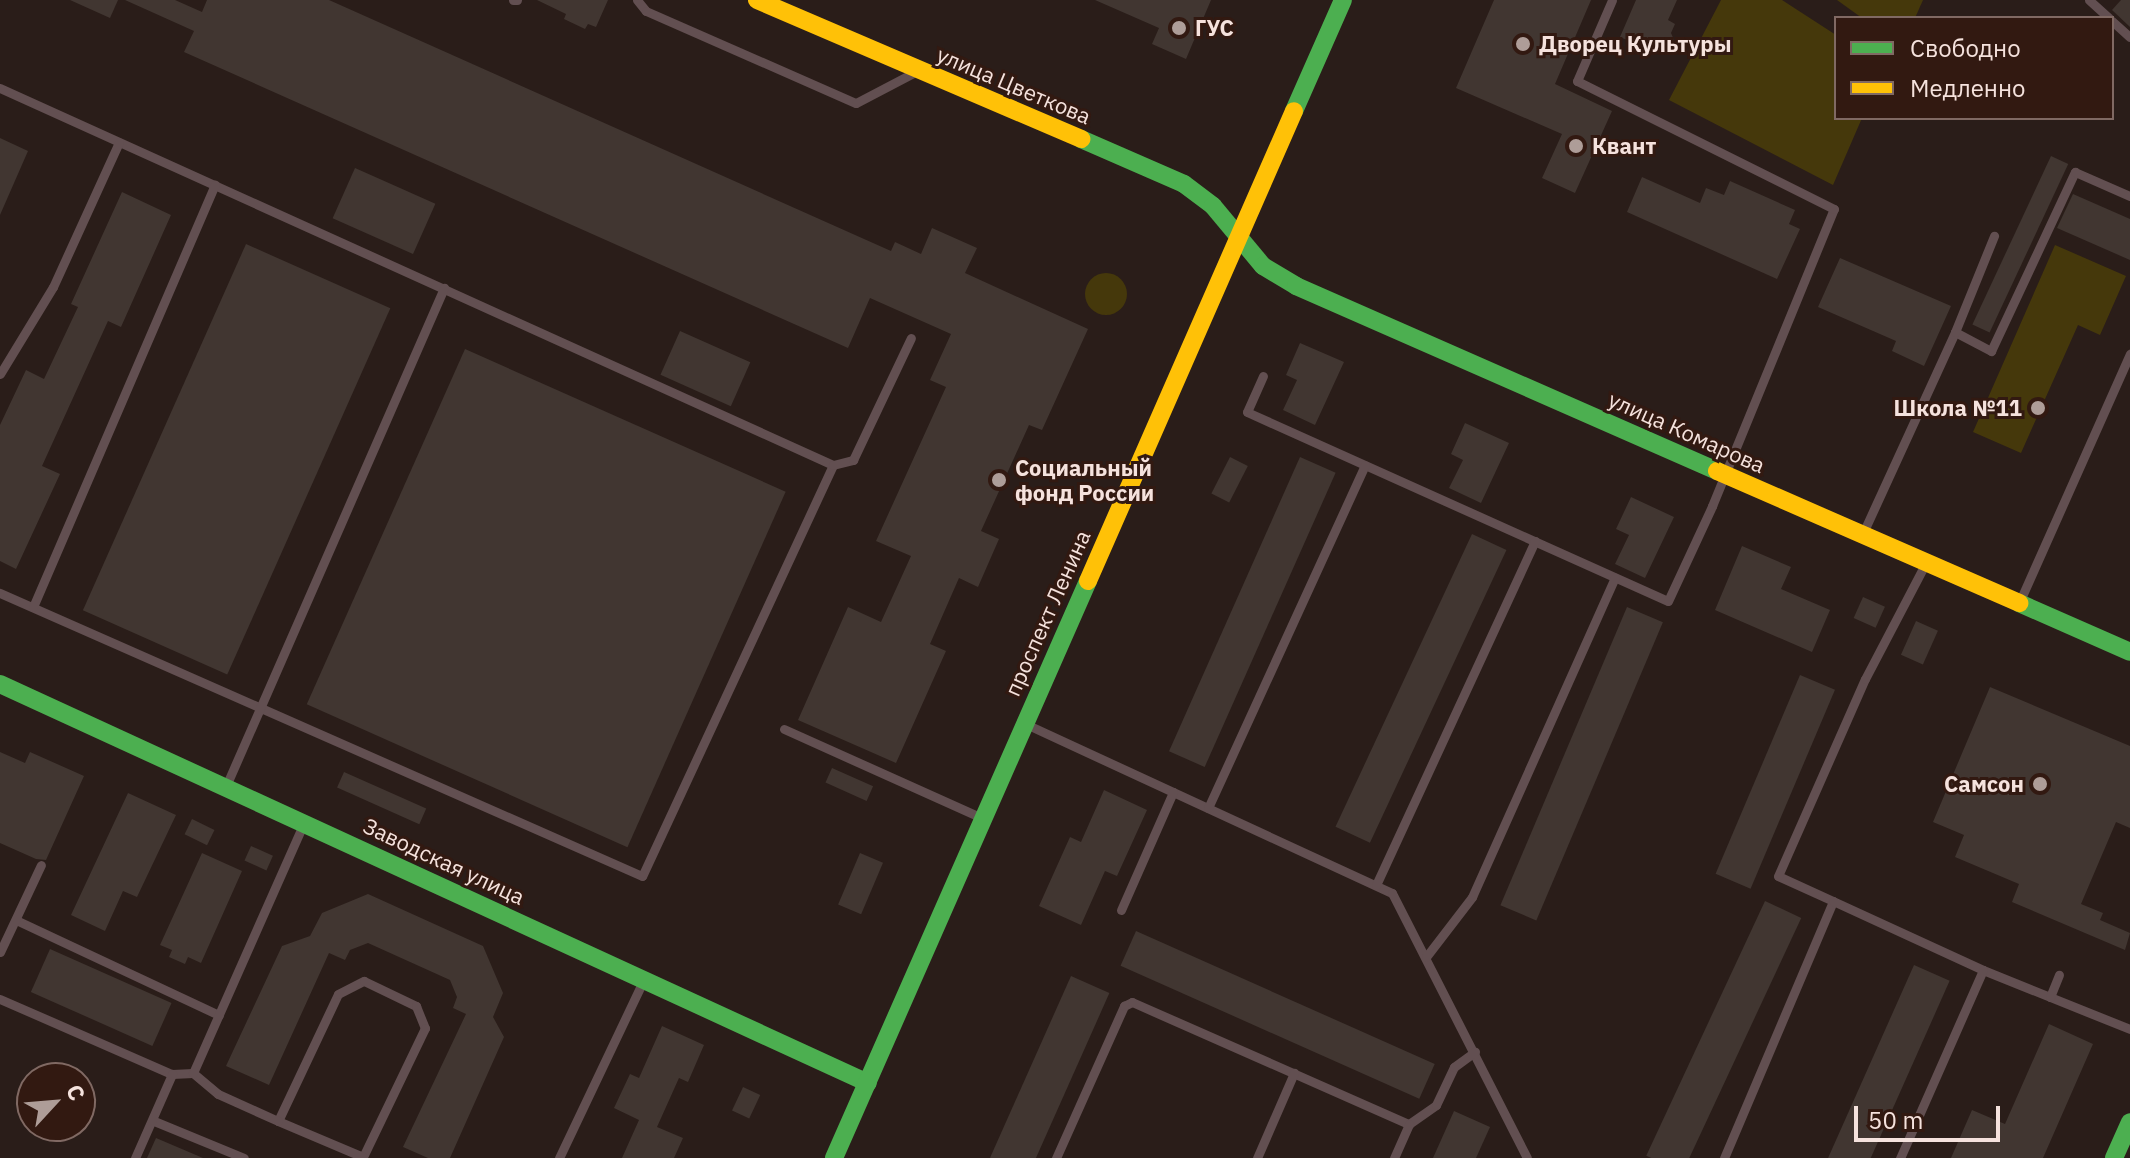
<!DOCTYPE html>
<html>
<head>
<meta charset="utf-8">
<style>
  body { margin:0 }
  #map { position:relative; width:2130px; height:1158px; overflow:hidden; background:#2a1d19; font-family:"IBM Plex Sans",sans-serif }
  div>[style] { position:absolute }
  .green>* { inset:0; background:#45380b }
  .round { border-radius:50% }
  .building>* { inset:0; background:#413631; transform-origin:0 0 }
  .lane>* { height:9px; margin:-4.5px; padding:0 4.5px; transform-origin:4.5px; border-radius:4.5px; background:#624f51 }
  .fast>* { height:18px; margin:-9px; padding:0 9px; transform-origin:9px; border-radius:9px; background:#4caf50 }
  .slow>* { height:18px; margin:-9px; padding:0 9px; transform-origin:9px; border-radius:9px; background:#ffc107 }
  .dots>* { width:22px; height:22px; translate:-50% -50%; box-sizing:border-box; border:4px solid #321911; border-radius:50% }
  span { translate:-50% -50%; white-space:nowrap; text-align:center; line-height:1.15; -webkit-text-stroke:6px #321911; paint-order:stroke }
  .poi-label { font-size:22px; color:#f5e2dd; font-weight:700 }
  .left { translate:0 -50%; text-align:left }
  .right { translate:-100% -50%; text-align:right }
  .street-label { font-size:22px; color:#f5e2dd }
  .legend { position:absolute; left:1834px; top:16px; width:280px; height:104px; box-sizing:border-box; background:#321911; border:2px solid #806963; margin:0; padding:10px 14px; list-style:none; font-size:24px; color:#f5e2dd }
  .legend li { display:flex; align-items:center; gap:16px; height:40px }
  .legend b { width:40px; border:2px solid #806963 }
  .north { position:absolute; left:16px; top:1062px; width:80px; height:80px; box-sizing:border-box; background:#321911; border:2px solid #806963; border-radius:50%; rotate:64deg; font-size:22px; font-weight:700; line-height:32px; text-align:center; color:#f5e2dd }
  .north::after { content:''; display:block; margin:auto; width:28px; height:36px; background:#ae9d98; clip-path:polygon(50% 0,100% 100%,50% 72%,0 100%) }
  .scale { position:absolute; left:1854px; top:1106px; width:146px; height:36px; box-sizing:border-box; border:4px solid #f5e2dd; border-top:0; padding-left:10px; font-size:24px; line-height:28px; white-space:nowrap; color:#f5e2dd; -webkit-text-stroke:6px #321911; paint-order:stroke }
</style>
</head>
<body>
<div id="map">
  <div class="green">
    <div style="clip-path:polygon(1721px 0,1782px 0,1836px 35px,1836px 118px,1862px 118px,1833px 185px,1669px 100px)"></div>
    <div style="clip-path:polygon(1837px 0,1923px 0,1915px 18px,1862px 18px)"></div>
    <div style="clip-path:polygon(2055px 245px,2126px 276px,2100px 335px,2078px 325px,2021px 453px,1973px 432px)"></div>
    <div class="round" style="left:1085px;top:273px;width:42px;height:42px"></div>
  </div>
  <div class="building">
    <div style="clip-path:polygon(70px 0,118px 0,110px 18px)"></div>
    <div style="clip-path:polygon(125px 0,175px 0,202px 12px,207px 0,329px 0,891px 251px,895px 242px,921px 254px,932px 228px,977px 248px,965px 273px,1088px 329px,1042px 430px,1029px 425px,981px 531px,999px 539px,978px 587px,959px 578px,930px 644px,946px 651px,896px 763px,798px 720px,848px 607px,881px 622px,911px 556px,876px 541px,946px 387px,930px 380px,951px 334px,870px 298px,848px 348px,184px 52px,194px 31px)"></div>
    <div style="clip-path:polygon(537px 0,608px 0,596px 27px,588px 24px,585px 29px,564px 19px,566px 14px)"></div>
    <div style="clip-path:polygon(1095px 0,1211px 0,1186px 59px,1152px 44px,1159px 28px)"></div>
    <div style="clip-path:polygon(1494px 0,1591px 0,1555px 84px,1612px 111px,1575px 193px,1542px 178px,1562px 134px,1456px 88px)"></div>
    <div style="clip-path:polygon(1636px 0,1677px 0,1668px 20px,1675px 24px,1671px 33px,1674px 40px,1666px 44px,1662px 55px,1620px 37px)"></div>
    <div style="clip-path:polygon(2121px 0,2130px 0,2130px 27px,2112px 10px)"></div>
    <div style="clip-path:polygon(0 138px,28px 151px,0 215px)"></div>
    <div style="left:2051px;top:156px;width:19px;height:186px;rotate:25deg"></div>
    <div style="left:355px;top:168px;width:88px;height:55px;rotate:24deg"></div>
    <div style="clip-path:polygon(1642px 177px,1700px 203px,1706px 188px,1724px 195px,1730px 181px,1795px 210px,1789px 224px,1800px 229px,1777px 279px,1627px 212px)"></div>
    <div style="clip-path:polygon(122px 192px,171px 215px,121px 327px,108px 321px,42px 466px,60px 474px,16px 569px,0 561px,0 425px,26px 370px,44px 379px,78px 307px,71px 304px)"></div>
    <div style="clip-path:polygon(2073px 194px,2130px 219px,2130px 260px,2057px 228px)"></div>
    <div style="left:246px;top:244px;width:158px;height:401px;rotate:24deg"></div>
    <div style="clip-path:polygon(1840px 258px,1951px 306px,1924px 366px,1892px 351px,1896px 341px,1818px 307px)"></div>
    <div style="left:680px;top:331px;width:77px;height:48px;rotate:24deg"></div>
    <div style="clip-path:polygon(1300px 343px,1344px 362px,1315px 425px,1283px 410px,1297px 380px,1286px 375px)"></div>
    <div style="left:465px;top:349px;width:351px;height:389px;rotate:24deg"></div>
    <div style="clip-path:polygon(1465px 423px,1509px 443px,1481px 503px,1449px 488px,1463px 460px,1451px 454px)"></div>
    <div style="left:1230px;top:457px;width:20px;height:41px;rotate:27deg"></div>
    <div style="left:1300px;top:457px;width:39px;height:322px;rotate:24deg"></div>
    <div style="clip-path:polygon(1631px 497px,1674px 517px,1645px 578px,1615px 564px,1629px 535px,1616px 529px)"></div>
    <div style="left:1472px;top:534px;width:38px;height:323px;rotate:25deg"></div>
    <div style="clip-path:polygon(1742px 546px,1791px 567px,1781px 589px,1830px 610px,1812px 652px,1715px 610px)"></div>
    <div style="left:1863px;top:597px;width:24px;height:23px;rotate:24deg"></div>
    <div style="left:1627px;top:607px;width:39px;height:324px;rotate:23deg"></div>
    <div style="left:1916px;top:621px;width:24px;height:37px;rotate:24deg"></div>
    <div style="left:1800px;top:675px;width:38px;height:216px;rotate:23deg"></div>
    <div style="clip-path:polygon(1990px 687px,2130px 746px,2130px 828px,2116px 822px,2081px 904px,2103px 913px,2100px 920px,2130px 933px,2125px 950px,2012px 902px,2019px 884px,1955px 857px,1964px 835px,1933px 822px)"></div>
    <div style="clip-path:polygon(0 752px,25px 763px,30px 752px,84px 776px,46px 860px,36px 859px,0 843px)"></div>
    <div style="left:832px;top:768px;width:45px;height:16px;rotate:24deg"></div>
    <div style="left:344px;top:772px;width:90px;height:17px;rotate:24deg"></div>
    <div style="clip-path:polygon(1104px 790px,1147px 810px,1117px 876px,1105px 871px,1081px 925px,1039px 906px,1070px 837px,1081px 842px)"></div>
    <div style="clip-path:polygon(128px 793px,176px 815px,137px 897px,123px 891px,105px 931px,71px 915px)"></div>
    <div style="left:192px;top:819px;width:25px;height:17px;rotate:26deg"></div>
    <div style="left:251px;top:846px;width:24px;height:16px;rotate:24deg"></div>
    <div style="clip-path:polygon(202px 853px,242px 871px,201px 963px,188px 957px,185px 964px,169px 957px,172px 950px,160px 945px)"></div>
    <div style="left:860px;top:853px;width:25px;height:56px;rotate:23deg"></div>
    <div style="clip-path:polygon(368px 894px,483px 946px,503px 993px,493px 1017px,504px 1037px,450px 1158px,428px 1158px,403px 1147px,466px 1014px,453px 1008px,457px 997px,450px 980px,368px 943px,350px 950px,345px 960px,329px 953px,269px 1085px,226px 1066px,282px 946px,310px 936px,322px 913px)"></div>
    <div style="left:1765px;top:901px;width:40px;height:281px;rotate:25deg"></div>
    <div style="left:1136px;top:931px;width:327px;height:38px;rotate:24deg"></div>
    <div style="left:50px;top:949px;width:133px;height:47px;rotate:24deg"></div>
    <div style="left:1914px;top:965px;width:39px;height:211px;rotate:24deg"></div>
    <div style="left:1071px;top:976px;width:42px;height:199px;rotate:24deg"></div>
    <div style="clip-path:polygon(2049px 1024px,2093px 1044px,2043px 1158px,1951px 1158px,1972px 1110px,2005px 1124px)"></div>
    <div style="clip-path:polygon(662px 1026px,704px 1045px,688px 1082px,679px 1078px,657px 1127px,683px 1138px,674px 1158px,622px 1158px,639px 1120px,614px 1108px,630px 1074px,639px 1078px)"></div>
    <div style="left:743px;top:1087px;width:19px;height:26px;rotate:25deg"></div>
    <div style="clip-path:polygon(1454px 1111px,1490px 1127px,1476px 1158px,1433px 1158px)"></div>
    <div style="clip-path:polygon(156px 1138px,203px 1158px,147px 1158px)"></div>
  </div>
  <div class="lane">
    <div style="left:513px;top:0;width:4px"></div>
    <div style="left:637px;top:0;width:14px;rotate:51deg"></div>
    <div style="left:646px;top:11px;width:229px;rotate:23.7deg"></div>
    <div style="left:856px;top:103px;width:69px;rotate:-27.7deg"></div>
    <div style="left:2089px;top:0;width:27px;rotate:42deg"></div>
    <div style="left:2112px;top:21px;width:24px;rotate:42deg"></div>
    <div style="left:0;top:88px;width:914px;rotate:24.35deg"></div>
    <div style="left:833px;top:465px;width:453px;rotate:114.9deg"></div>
    <div style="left:642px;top:876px;width:702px;rotate:-156.21deg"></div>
    <div style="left:1955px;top:332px;width:41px;rotate:27.8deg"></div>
    <div style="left:1991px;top:351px;width:198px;rotate:-64.9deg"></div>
    <div style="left:2075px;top:172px;width:60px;rotate:23.6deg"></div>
    <div style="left:0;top:374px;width:102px;rotate:-58.7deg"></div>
    <div style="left:53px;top:287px;width:159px;rotate:-65.5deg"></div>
    <div style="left:1263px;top:376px;width:39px;rotate:114deg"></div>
    <div style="left:1247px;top:412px;width:461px;rotate:24.2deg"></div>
    <div style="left:1668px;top:601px;width:105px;rotate:-65.1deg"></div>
    <div style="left:1712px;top:506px;width:321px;rotate:-67.7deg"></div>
    <div style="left:1834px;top:209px;width:287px;rotate:-153.5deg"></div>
    <div style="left:1577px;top:81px;width:88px;rotate:-66.6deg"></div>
    <div style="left:833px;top:465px;width:21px;rotate:-14deg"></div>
    <div style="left:853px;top:460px;width:135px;rotate:-64.6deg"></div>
    <div style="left:1863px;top:533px;width:221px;rotate:-65.4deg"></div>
    <div style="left:1955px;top:332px;width:104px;rotate:-67.9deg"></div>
    <div style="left:2019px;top:603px;width:273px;rotate:-66deg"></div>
    <div style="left:33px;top:607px;width:460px;rotate:-66.7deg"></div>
    <div style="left:1028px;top:725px;width:401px;rotate:24.8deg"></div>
    <div style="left:1392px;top:893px;width:297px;rotate:63deg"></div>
    <div style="left:784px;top:729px;width:215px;rotate:24.2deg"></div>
    <div style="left:226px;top:786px;width:544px;rotate:-66.36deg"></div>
    <div style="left:1208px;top:808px;width:377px;rotate:-65.4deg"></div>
    <div style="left:1376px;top:885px;width:379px;rotate:-65.2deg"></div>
    <div style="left:1833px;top:901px;width:60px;rotate:-155.6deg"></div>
    <div style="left:1778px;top:876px;width:215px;rotate:-66.2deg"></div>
    <div style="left:1865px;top:679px;width:130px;rotate:-62.4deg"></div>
    <div style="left:1121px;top:910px;width:129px;rotate:-66.2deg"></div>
    <div style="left:16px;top:920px;width:224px;rotate:25.1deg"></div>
    <div style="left:0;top:952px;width:96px;rotate:-64.8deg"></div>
    <div style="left:1426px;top:957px;width:76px;rotate:-52.5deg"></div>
    <div style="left:1472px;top:897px;width:350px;rotate:-65.9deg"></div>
    <div style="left:1983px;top:970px;width:158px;rotate:21.9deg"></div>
    <div style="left:2050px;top:997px;width:24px;rotate:-68deg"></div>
    <div style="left:0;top:999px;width:188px;rotate:23.6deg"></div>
    <div style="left:172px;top:1074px;width:21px;rotate:-3deg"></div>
    <div style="left:154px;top:1121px;width:97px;rotate:22.3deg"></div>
    <div style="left:278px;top:1121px;width:140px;rotate:-64.7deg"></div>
    <div style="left:338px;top:994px;width:29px;rotate:-27deg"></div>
    <div style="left:364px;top:981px;width:58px;rotate:25.7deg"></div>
    <div style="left:416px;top:1006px;width:24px;rotate:68deg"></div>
    <div style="left:425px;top:1028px;width:143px;rotate:115.7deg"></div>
    <div style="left:363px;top:1157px;width:92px;rotate:-157deg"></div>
    <div style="left:278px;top:1121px;width:66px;rotate:-155.8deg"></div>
    <div style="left:218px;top:1094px;width:33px;rotate:-140deg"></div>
    <div style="left:193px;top:1073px;width:271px;rotate:-66.1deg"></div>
    <div style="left:135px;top:1158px;width:92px;rotate:-66.2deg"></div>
    <div style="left:559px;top:1158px;width:196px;rotate:-64.6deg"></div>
    <div style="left:1056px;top:1158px;width:167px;rotate:-65.9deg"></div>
    <div style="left:1124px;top:1006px;width:9px;rotate:-27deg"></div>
    <div style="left:1132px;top:1002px;width:303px;rotate:23.8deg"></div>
    <div style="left:1409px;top:1124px;width:33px;rotate:-35deg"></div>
    <div style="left:1436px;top:1105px;width:42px;rotate:-64.7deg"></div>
    <div style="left:1454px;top:1067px;width:26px;rotate:-36deg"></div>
    <div style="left:1257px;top:1158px;width:93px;rotate:-66.5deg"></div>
    <div style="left:1394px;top:1158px;width:37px;rotate:-66deg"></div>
    <div style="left:1724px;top:1158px;width:279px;rotate:-67deg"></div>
    <div style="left:1833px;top:901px;width:165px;rotate:24.7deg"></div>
    <div style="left:1983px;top:970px;width:206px;rotate:113.8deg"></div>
  </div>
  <div class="fast">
    <div style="left:1294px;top:111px;width:121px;rotate:-66.2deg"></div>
    <div style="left:1081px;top:139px;width:112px;rotate:23.6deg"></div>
    <div style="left:1184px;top:184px;width:36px;rotate:37deg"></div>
    <div style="left:1213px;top:206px;width:78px;rotate:50.2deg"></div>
    <div style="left:1263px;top:266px;width:39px;rotate:31deg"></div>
    <div style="left:1296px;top:286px;width:460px;rotate:23.7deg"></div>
    <div style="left:2019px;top:603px;width:121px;rotate:23.8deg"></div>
    <div style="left:0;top:684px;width:955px;rotate:24.69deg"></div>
    <div style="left:834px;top:1158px;width:630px;rotate:-66.24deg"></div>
    <div style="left:2114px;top:1158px;width:39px;rotate:-66deg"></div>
  </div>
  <div class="slow">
    <div style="left:757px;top:0;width:353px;rotate:23.2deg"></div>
    <div style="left:1717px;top:471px;width:330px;rotate:23.6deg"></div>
    <div style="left:1088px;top:581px;width:513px;rotate:-66.33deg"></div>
  </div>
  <div class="dots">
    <div style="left:1179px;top:28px;background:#ae9d98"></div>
    <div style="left:1523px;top:44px;background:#ae9d98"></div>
    <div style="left:1576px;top:146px;background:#ae9d98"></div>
    <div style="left:2038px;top:408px;background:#ae9d98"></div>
    <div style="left:999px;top:480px;background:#ae9d98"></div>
    <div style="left:2040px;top:784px;background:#ae9d98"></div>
  </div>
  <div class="poi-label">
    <span class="left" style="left:1195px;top:28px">ГУС</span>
    <span class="left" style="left:1539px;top:44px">Дворец Культуры</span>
    <span class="left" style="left:1592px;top:146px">Квант</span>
    <span class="right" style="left:2022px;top:408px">Школа №11</span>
    <span class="left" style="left:1015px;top:480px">Социальный<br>фонд России</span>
    <span class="right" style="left:2024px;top:784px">Самсон</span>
  </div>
  <div class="street-label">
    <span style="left:1014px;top:85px;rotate:23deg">улица Цветкова</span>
    <span style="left:1687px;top:432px;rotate:24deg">улица Комарова</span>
    <span style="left:1047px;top:613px;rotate:-66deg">проспект Ленина</span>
    <span style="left:444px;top:861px;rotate:25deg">Заводская улица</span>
  </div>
  <ul class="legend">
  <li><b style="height:10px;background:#4caf50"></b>Свободно</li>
  <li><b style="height:10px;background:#ffc107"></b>Медленно</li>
  </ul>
  <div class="north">С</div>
  <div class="scale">50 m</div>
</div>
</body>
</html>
